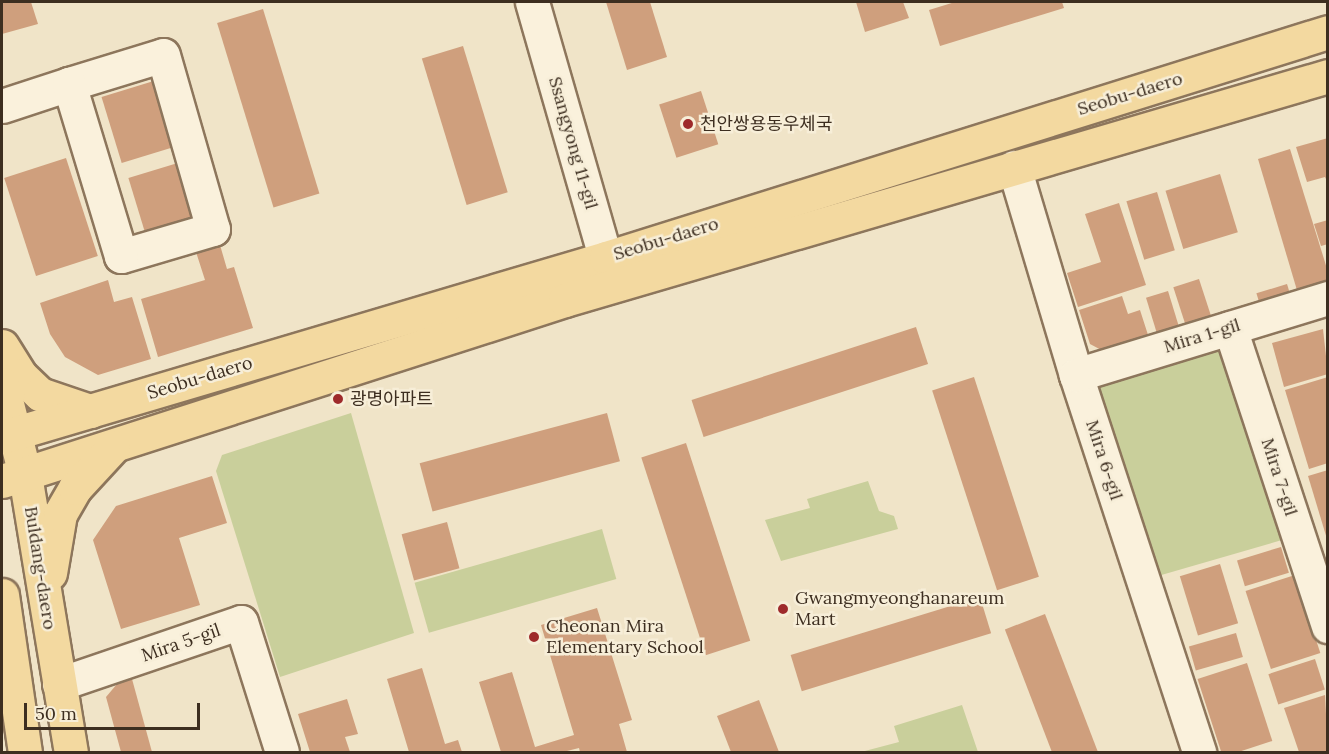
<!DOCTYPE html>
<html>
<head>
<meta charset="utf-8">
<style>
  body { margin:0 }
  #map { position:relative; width:1329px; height:754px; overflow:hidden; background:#f0e4c8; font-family:Lora,"Noto Sans KR",serif }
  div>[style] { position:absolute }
  .green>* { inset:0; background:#c9cf9b; transform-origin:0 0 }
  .building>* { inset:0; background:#cf9f7d; transform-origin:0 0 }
  .roads { filter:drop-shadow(2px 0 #8d765c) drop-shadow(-2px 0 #8d765c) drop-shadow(0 2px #8d765c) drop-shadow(0 -2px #8d765c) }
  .minor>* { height:33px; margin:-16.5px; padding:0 16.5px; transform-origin:16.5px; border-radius:16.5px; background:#faf1dc }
  .major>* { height:33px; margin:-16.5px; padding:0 16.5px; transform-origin:16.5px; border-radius:16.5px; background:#f3d9a0 }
  .dots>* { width:16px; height:16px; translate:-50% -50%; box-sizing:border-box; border:3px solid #f7eed8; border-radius:50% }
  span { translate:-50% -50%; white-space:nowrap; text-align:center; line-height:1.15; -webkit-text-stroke:5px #f7eed8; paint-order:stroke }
  .street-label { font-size:18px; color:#3d2e20 }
  .poi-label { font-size:18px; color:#3d2e20 }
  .left { translate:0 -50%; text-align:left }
  .frame { position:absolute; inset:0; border:3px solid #3d2e20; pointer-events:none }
  .scale { position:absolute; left:24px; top:703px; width:176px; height:27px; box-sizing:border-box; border:3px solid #3d2e20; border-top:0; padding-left:8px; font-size:18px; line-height:21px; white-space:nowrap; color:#3d2e20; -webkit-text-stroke:4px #f7eed8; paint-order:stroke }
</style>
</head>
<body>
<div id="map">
  <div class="green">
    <div style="clip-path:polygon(1219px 347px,1226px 352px,1282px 540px,1151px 578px,1093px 389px,1097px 381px)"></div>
    <div style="clip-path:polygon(351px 413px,414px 633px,280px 677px,216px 471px,222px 455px)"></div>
    <div style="clip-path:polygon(868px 481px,879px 511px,894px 516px,898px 529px,781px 561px,765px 520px,810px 508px,807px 499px)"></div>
    <div style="left:602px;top:529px;width:52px;height:195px;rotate:74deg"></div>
    <div style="clip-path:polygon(962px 705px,978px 752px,861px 752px,899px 742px,894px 726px)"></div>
  </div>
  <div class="building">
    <div style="clip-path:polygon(2px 2px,31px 2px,38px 24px,2px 34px)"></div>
    <div style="clip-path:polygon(606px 2px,650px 2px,667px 57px,627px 70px)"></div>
    <div style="clip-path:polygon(856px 2px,903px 2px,909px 18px,865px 32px)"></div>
    <div style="clip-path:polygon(955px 2px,1062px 2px,1064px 8px,940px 46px,929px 10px)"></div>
    <div style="left:263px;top:9px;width:193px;height:48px;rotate:73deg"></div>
    <div style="left:463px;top:46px;width:153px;height:43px;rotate:73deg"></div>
    <div style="left:157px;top:80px;width:69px;height:58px;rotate:73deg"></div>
    <div style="left:701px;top:91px;width:56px;height:44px;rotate:72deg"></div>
    <div style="clip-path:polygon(1328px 138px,1328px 183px,1325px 177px,1307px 182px,1296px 147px)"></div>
    <div style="clip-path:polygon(1290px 149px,1328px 272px,1328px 289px,1299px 297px,1258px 159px)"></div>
    <div style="left:66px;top:158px;width:103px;height:65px;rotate:72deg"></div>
    <div style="left:181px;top:162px;width:61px;height:55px;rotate:73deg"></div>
    <div style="left:1220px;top:174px;width:61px;height:57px;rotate:73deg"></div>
    <div style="left:1157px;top:192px;width:61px;height:32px;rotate:73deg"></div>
    <div style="clip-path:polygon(1119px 203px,1146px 285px,1078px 307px,1067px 273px,1101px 262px,1085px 214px)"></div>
    <div style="clip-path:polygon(1328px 220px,1328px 244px,1321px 246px,1314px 224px)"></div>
    <div style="clip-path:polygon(220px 245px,227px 269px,234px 267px,253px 328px,158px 357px,141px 299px,205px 280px,196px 252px)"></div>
    <div style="left:1199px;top:279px;width:44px;height:27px;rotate:72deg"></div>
    <div style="clip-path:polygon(108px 280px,114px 302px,132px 297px,151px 359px,98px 375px,65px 357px,50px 334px,40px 303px)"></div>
    <div style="left:1287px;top:284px;width:17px;height:32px;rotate:73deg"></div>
    <div style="left:1168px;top:291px;width:38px;height:23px;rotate:73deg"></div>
    <div style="clip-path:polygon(1122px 296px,1128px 314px,1140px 310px,1149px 338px,1105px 352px,1090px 344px,1079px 310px)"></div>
    <div style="left:916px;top:327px;width:39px;height:236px;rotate:72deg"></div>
    <div style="clip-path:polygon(1323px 329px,1328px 374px,1284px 387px,1272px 343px)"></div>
    <div style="left:974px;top:377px;width:210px;height:44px;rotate:72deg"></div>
    <div style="clip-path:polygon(1328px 377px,1328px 463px,1309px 469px,1285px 390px)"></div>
    <div style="left:607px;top:413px;width:50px;height:194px;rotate:75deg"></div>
    <div style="left:686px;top:443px;width:208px;height:47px;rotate:72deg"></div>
    <div style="clip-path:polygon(1328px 470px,1328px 539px,1327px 539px,1308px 476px)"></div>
    <div style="clip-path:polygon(212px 476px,227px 523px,179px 538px,200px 605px,121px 629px,93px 540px,116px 506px)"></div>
    <div style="left:447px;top:522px;width:48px;height:47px;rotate:75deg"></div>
    <div style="left:1281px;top:547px;width:27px;height:46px;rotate:73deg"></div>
    <div style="left:1220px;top:564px;width:62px;height:42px;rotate:73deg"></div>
    <div style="left:1295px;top:575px;width:82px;height:52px;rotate:72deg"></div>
    <div style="left:980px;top:597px;width:38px;height:198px;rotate:73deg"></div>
    <div style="clip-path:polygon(597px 608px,632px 720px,619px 724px,627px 752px,580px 752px,579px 748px,563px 752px,501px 752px,479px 682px,512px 672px,535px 747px,574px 735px,541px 625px)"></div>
    <div style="left:1045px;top:614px;width:148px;height:43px;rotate:69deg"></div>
    <div style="left:1236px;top:633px;width:25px;height:49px;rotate:74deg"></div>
    <div style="left:1315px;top:659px;width:32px;height:49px;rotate:72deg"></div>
    <div style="left:1247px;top:663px;width:82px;height:52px;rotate:72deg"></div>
    <div style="clip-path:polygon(422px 668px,445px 744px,458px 740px,462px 752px,409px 752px,387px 679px)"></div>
    <div style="clip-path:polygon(132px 679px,152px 752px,121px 752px,106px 697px,117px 684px)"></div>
    <div style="clip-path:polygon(1325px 695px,1328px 752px,1299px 752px,1284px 708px)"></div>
    <div style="clip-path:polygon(347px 699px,358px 734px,345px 737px,350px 752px,310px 752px,298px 714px)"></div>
    <div style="clip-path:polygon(759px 700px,779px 752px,731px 752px,717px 716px)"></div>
  </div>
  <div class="roads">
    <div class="minor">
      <div style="left:532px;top:2px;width:294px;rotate:74deg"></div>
      <div style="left:2px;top:106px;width:71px;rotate:-18.2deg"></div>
      <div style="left:69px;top:84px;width:98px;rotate:-17.1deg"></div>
      <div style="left:163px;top:55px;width:181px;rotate:74deg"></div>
      <div style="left:213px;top:229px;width:96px;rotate:163.6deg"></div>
      <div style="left:121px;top:256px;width:180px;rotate:-106.8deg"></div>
      <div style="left:1014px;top:167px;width:217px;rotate:73.4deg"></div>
      <div style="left:1076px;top:375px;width:397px;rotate:71.9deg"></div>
      <div style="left:1230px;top:328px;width:314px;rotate:71.8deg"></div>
      <div style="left:1076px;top:375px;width:264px;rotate:-17deg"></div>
      <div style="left:59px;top:684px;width:192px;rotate:-18.8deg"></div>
      <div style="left:241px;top:622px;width:136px;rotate:72.5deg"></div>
    </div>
    <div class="major">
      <div style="left:2px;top:346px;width:34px;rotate:58deg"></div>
      <div style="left:20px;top:375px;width:28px;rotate:44deg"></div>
      <div style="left:40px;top:394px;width:53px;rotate:18.8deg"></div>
      <div style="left:2px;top:384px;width:94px;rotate:75.8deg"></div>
      <div style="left:25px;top:475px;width:281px;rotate:80.6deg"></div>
      <div style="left:2px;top:437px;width:630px;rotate:-16.51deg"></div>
      <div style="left:606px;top:258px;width:757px;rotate:-17.38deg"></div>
      <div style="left:2px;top:481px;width:591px;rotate:-17.82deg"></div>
      <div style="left:565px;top:300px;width:795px;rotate:-16.36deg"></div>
      <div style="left:50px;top:573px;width:60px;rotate:-80.4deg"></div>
      <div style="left:60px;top:514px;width:30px;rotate:-60deg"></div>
      <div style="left:75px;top:488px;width:56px;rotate:-47.2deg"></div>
      <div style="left:2px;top:595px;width:159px;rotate:81.7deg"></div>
    </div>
  </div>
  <div class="dots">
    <div style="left:688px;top:124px;background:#9e2a2b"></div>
    <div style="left:338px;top:399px;background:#9e2a2b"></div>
    <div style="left:783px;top:609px;background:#9e2a2b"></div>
    <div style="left:534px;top:637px;background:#9e2a2b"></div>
  </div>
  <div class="street-label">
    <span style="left:1130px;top:94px;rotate:-17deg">Seobu-daero</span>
    <span style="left:573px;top:143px;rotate:74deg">Ssangyong 11-gil</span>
    <span style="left:666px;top:239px;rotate:-17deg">Seobu-daero</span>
    <span style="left:1202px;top:336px;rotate:-17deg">Mira 1-gil</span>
    <span style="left:200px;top:378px;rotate:-17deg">Seobu-daero</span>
    <span style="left:1104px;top:460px;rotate:72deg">Mira 6-gil</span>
    <span style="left:1279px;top:477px;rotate:72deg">Mira 7-gil</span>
    <span style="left:40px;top:568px;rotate:81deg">Buldang-daero</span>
    <span style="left:181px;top:643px;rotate:-19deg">Mira 5-gil</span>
  </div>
  <div class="poi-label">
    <span class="left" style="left:700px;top:124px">천안쌍용동우체국</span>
    <span class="left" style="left:350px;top:399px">광명아파트</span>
    <span class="left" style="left:795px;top:609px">Gwangmyeonghanareum<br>Mart</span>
    <span class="left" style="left:546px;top:637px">Cheonan Mira<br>Elementary School</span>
  </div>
  <div class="frame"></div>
  <div class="scale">50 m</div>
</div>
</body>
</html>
